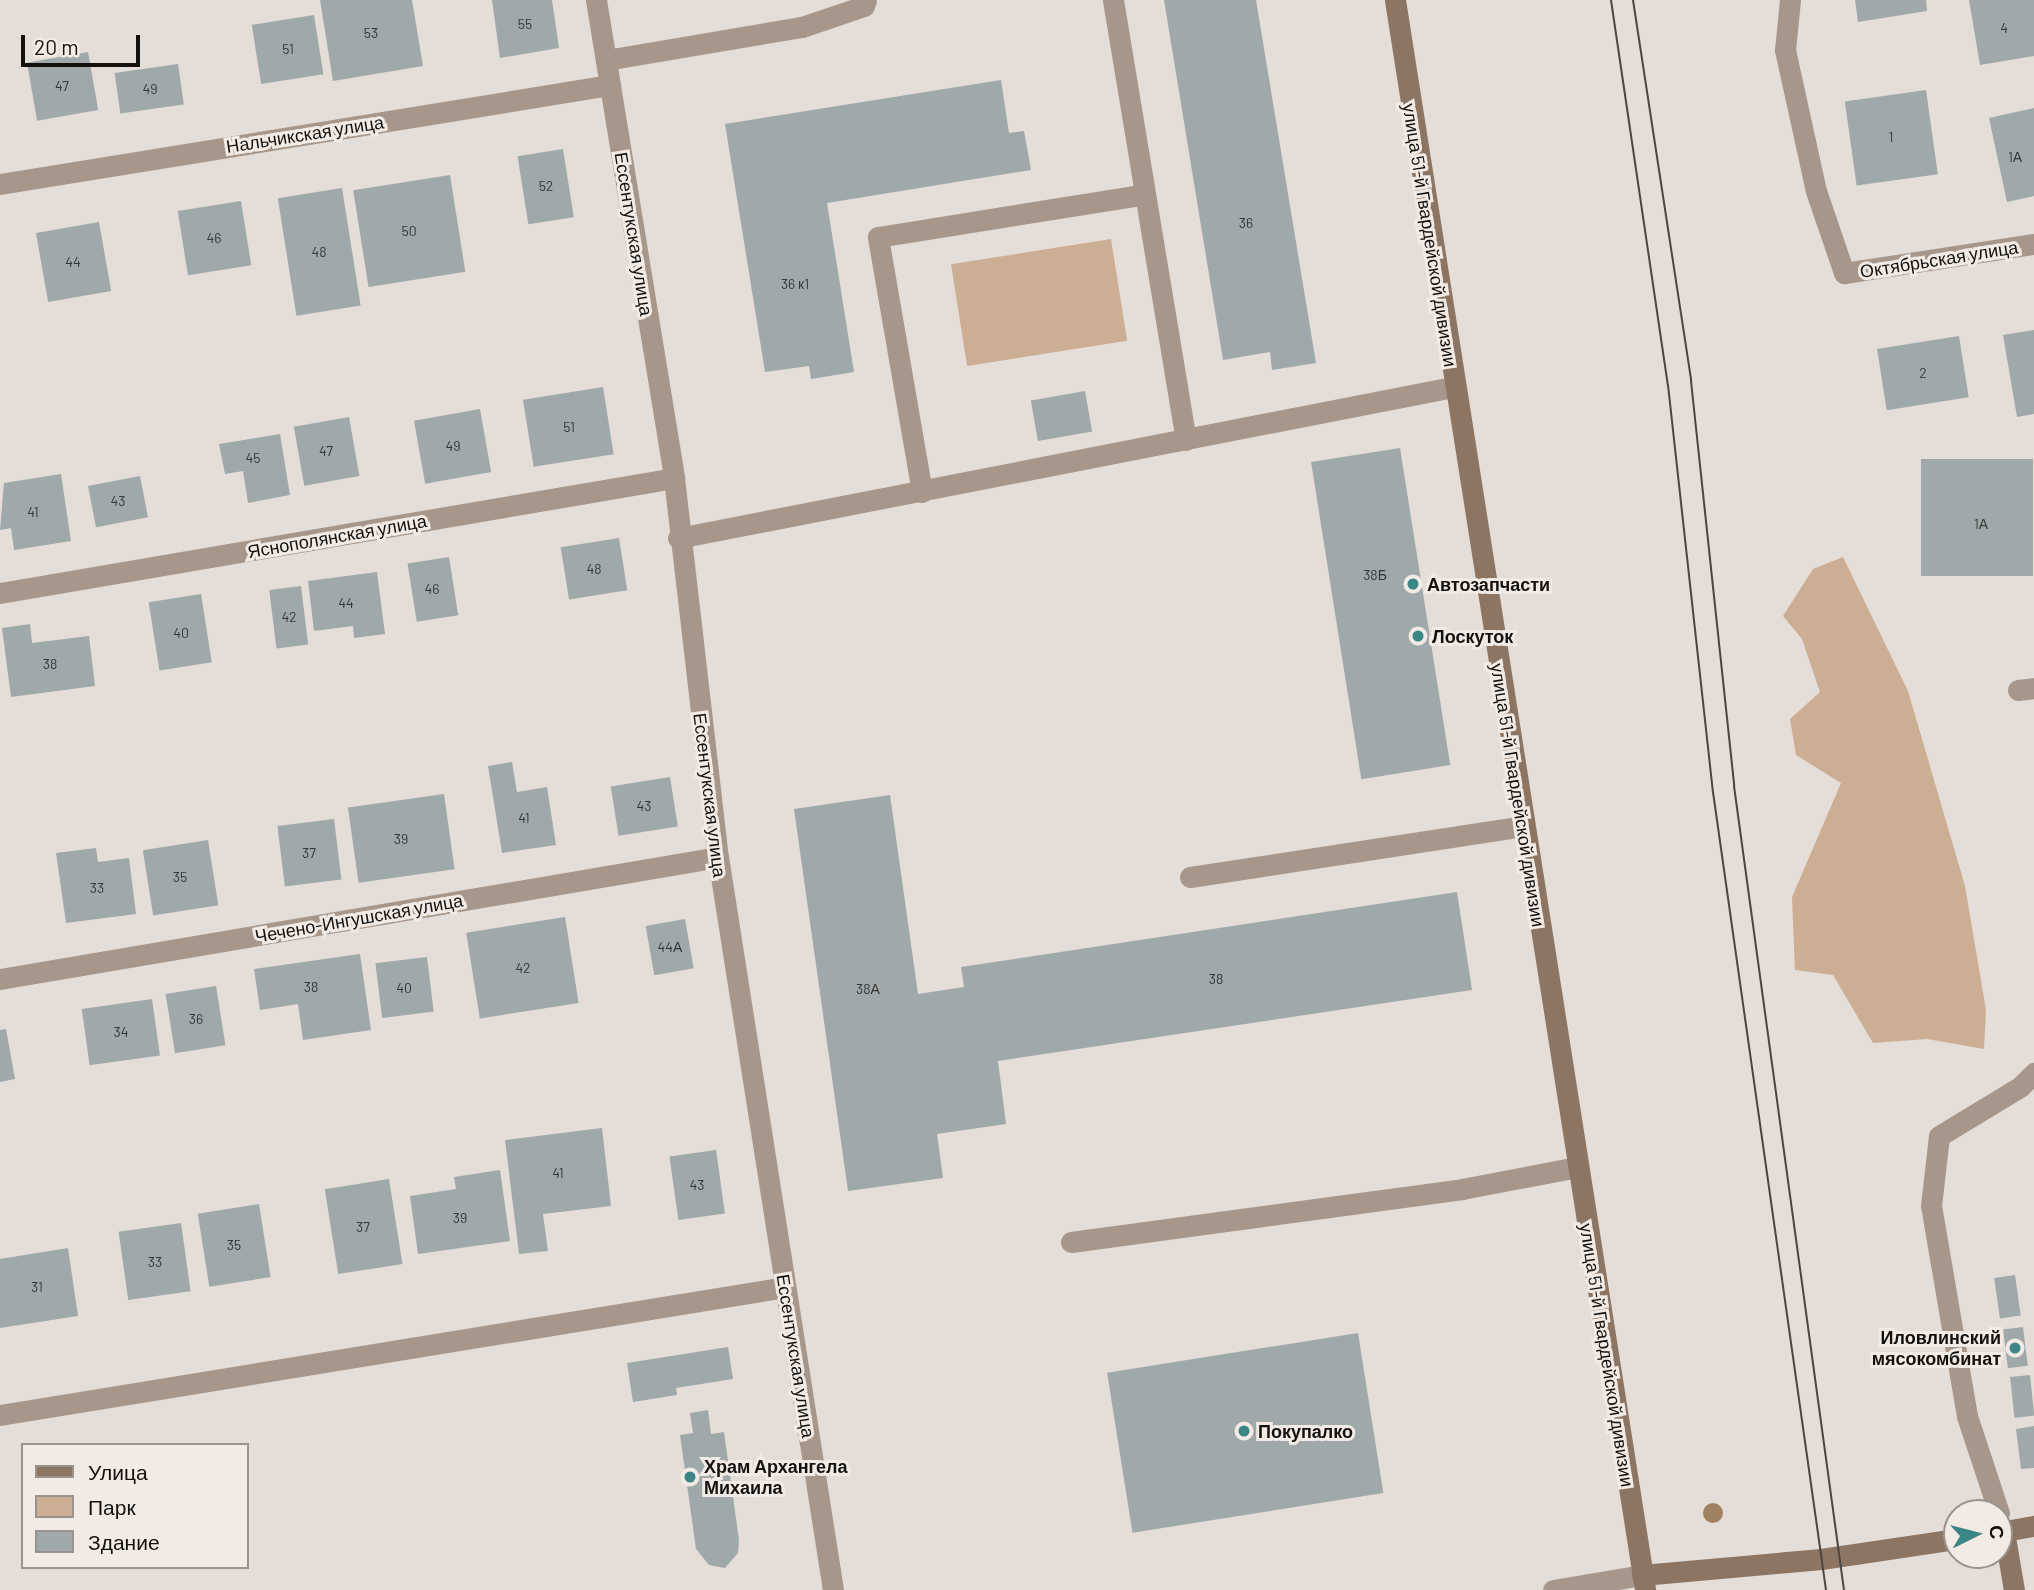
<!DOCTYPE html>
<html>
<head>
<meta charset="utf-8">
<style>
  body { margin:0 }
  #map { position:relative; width:2034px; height:1590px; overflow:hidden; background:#e5ddd7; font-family:Barlow,sans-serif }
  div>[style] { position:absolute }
  .green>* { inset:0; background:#ccae95; transform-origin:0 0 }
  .building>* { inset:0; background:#9fa9a9; transform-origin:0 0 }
  .lane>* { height:21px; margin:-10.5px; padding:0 10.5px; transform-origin:10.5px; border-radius:10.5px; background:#a7978a }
  .street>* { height:21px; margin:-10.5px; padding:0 10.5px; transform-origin:10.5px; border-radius:10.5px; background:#a7978a }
  .secondary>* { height:21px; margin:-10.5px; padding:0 10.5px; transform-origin:10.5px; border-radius:10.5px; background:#8c7562 }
  .tram>* { height:2px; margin:-1px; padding:0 1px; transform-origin:1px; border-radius:1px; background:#4a4643 }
  .trees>* { width:20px; height:20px; margin:-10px; border-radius:50%; background:#9f8161 }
  .dots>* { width:19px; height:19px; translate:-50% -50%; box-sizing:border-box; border:4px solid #f2eae4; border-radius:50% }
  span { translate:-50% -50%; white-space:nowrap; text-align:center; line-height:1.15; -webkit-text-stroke:6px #f2eae4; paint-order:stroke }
  .number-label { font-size:14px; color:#363635 }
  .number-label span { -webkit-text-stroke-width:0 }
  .street-label { font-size:18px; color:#13100e }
  .poi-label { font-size:18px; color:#13100e; font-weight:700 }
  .left { translate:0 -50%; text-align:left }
  .right { translate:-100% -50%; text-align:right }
  .legend { position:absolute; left:21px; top:1443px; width:228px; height:126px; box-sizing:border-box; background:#f2eae4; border:2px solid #99938e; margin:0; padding:9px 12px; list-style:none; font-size:21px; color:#13100e }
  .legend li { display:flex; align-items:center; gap:14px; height:35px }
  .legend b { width:35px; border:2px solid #99938e }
  .north { position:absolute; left:1943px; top:1499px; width:70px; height:70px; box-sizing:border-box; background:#f2eae4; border:2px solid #99938e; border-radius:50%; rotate:84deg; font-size:19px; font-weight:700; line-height:28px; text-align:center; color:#13100e }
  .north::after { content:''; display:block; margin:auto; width:24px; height:32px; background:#3c8586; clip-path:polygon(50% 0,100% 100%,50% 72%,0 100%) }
  .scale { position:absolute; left:21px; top:35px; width:119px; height:32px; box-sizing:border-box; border:4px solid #13100e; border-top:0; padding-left:9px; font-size:21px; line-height:24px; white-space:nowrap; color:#13100e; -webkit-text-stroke:5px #f2eae4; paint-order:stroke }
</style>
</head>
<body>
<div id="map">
  <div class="green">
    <div style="left:1111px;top:239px;width:103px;height:162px;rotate:81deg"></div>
    <div style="clip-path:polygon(1843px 557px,1908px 691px,1965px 886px,1986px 1010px,1984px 1049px,1927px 1039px,1873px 1043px,1833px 975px,1795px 970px,1792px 897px,1841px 783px,1796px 755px,1790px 719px,1820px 692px,1802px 639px,1783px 616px,1813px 569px)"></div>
  </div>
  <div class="building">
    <div style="clip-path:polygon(320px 0,412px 0,423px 66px,333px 81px)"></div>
    <div style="clip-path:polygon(492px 0,552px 0,559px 48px,500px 58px)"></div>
    <div style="clip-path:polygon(1164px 0,1256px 0,1316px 363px,1272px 370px,1270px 352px,1223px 360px)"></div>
    <div style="clip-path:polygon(1855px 0,1926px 0,1927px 11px,1858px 22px)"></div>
    <div style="clip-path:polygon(1969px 0,2034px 0,2034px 56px,1980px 65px)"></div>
    <div style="left:314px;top:15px;width:60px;height:63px;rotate:81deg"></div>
    <div style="left:88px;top:52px;width:59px;height:62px;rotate:80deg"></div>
    <div style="left:178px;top:64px;width:41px;height:64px;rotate:82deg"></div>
    <div style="clip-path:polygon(1001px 80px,1009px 133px,1024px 131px,1031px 170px,827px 203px,854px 372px,811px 379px,809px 366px,765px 372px,725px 124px)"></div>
    <div style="left:1926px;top:90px;width:85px;height:82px;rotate:82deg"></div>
    <div style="clip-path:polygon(2034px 108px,2034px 196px,2007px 202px,1989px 118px)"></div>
    <div style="left:563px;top:149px;width:69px;height:46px;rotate:81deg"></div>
    <div style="left:450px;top:175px;width:98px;height:98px;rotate:81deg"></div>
    <div style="left:342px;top:188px;width:119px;height:65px;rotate:81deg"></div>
    <div style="left:241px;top:201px;width:65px;height:64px;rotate:81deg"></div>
    <div style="left:99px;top:222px;width:70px;height:64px;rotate:80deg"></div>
    <div style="clip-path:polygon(2034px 330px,2034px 414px,2017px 417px,2003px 335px)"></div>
    <div style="left:1959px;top:336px;width:62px;height:83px;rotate:81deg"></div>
    <div style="left:603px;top:387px;width:68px;height:81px;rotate:81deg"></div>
    <div style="left:1085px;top:391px;width:41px;height:55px;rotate:80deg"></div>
    <div style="left:480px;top:409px;width:64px;height:67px;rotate:80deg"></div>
    <div style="left:349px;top:417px;width:60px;height:56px;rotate:80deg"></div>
    <div style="clip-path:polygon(280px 434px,290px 495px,248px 503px,243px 471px,225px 474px,219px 444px)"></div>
    <div style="left:1400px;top:448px;width:321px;height:90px;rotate:81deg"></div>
    <div style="left:2033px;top:459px;width:117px;height:112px;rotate:90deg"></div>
    <div style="clip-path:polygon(61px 474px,71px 541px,14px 550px,11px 528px,0 530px,4px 483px)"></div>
    <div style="left:140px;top:476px;width:42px;height:53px;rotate:79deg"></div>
    <div style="left:619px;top:538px;width:53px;height:59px;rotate:81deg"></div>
    <div style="left:449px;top:557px;width:59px;height:42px;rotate:81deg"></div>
    <div style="clip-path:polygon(377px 572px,385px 634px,354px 638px,353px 626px,314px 631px,308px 581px)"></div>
    <div style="left:301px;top:586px;width:59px;height:32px;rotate:83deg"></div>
    <div style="left:201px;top:594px;width:69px;height:53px;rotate:81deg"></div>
    <div style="clip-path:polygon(30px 624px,32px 643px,89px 636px,95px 686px,11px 697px,2px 628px)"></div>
    <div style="clip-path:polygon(512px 762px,517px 792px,547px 787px,556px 845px,502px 853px,488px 766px)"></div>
    <div style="left:670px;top:777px;width:50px;height:60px;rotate:81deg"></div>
    <div style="left:444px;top:794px;width:76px;height:97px;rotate:82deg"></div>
    <div style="clip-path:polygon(890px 795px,918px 994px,964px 987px,961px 967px,1457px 892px,1472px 990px,998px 1061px,1006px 1124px,937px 1134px,943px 1178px,848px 1191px,794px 809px)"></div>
    <div style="left:334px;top:819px;width:61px;height:57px;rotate:83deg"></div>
    <div style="left:208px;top:840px;width:66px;height:66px;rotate:81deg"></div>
    <div style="clip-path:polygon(96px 848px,98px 862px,129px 858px,136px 914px,66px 923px,56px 853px)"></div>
    <div style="left:565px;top:917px;width:87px;height:100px;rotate:81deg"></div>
    <div style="left:685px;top:919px;width:50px;height:40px;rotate:80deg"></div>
    <div style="clip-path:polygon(360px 954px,371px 1030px,303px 1040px,298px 1004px,260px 1010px,254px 969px)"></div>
    <div style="left:427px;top:957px;width:55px;height:52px;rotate:83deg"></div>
    <div style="left:216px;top:986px;width:60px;height:51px;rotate:81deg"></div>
    <div style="left:152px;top:999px;width:57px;height:71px;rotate:82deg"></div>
    <div style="clip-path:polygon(6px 1029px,15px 1079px,0 1082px,0 1030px)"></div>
    <div style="clip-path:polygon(602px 1128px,611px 1206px,543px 1214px,548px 1251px,519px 1254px,505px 1140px)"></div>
    <div style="left:716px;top:1150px;width:64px;height:47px;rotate:82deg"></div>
    <div style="clip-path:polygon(500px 1170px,510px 1241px,418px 1254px,410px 1196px,456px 1189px,454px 1177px)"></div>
    <div style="left:389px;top:1179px;width:86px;height:65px;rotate:81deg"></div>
    <div style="left:259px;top:1204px;width:74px;height:62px;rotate:81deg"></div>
    <div style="left:181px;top:1223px;width:69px;height:63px;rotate:82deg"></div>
    <div style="clip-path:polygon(68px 1248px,78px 1316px,0 1328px,0 1259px)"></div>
    <div style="left:2015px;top:1275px;width:41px;height:21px;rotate:82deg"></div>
    <div style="left:2023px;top:1327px;width:39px;height:20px;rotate:83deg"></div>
    <div style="left:1358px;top:1333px;width:162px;height:254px;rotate:81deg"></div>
    <div style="clip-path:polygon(728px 1347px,733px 1379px,676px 1388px,677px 1395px,633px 1402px,627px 1363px)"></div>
    <div style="left:2030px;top:1375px;width:41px;height:20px;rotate:84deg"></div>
    <div style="clip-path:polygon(708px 1410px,711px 1434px,724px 1432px,739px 1540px,738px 1553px,725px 1568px,709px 1565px,696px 1549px,680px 1435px,693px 1433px,690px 1413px)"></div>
    <div style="clip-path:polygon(2034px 1426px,2034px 1468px,2021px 1469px,2016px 1429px)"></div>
  </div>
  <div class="lane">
    <div style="left:1113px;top:0;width:446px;rotate:80.6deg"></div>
    <div style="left:606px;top:60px;width:199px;rotate:-9.6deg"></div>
    <div style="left:802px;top:27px;width:65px;rotate:-18.7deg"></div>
    <div style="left:864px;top:6px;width:6px;rotate:-72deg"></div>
    <div style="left:922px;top:492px;width:259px;rotate:-99.8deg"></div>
    <div style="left:878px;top:237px;width:270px;rotate:-9.1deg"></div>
    <div style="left:678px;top:538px;width:790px;rotate:-11.03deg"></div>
    <div style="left:1190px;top:877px;width:337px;rotate:-8.7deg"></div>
    <div style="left:1071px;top:1242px;width:395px;rotate:-7.7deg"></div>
    <div style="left:1462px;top:1189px;width:117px;rotate:-10.8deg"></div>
    <div style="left:1999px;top:1513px;width:102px;rotate:-108.3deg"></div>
    <div style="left:1967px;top:1416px;width:213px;rotate:-99.7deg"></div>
    <div style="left:1931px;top:1206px;width:70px;rotate:-83.5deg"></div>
    <div style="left:1939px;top:1136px;width:95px;rotate:-31.2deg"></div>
    <div style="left:2020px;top:1087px;width:20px;rotate:-45deg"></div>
  </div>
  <div class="street">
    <div style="left:596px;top:0;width:484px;rotate:80.7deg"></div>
    <div style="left:674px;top:478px;width:382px;rotate:83.4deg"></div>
    <div style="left:718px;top:857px;width:742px;rotate:81.08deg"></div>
    <div style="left:1790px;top:0;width:50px;rotate:95.7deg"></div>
    <div style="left:1785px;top:50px;width:144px;rotate:77.6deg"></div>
    <div style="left:1816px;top:191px;width:87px;rotate:71.1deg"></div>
    <div style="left:1844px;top:273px;width:192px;rotate:-8.7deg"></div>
    <div style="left:0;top:184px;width:618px;rotate:-9.22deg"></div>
    <div style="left:0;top:593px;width:684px;rotate:-9.68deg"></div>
    <div style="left:2018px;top:690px;width:16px;rotate:-7deg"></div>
    <div style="left:0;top:979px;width:728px;rotate:-9.64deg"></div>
    <div style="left:0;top:1415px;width:795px;rotate:-9.26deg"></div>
    <div style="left:1553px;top:1590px;width:90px;rotate:-9.6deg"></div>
  </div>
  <div class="secondary">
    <div style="left:1395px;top:0;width:1610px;rotate:81.06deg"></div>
    <div style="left:2004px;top:1531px;width:60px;rotate:80.4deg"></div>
    <div style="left:1999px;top:1532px;width:36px;rotate:-10deg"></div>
    <div style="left:1642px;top:1575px;width:180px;rotate:-5.1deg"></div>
    <div style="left:1821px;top:1559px;width:137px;rotate:-8.4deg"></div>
  </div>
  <div class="tram">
    <div style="left:1611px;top:0;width:389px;rotate:81.6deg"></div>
    <div style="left:1668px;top:385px;width:409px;rotate:83.7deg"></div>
    <div style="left:1713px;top:792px;width:806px;rotate:81.94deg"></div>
    <div style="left:1633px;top:0;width:385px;rotate:81.3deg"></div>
    <div style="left:1691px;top:381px;width:407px;rotate:83.9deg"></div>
    <div style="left:1734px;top:786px;width:811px;rotate:82.21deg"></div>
  </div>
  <div class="trees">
    <div style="left:1713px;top:1513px"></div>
  </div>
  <div class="dots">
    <div style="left:1413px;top:584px;background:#3c8586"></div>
    <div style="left:1418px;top:636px;background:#3c8586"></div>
    <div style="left:2015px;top:1348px;background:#3c8586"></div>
    <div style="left:1244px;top:1431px;background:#3c8586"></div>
    <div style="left:690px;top:1477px;background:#3c8586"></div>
  </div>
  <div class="number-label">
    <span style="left:525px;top:24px">55</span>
    <span style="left:2004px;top:28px">4</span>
    <span style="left:371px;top:33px">53</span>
    <span style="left:288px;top:49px">51</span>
    <span style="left:62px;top:86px">47</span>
    <span style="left:150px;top:89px">49</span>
    <span style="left:1891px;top:137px">1</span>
    <span style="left:2015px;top:157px">1А</span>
    <span style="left:546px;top:186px">52</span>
    <span style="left:1246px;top:223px">36</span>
    <span style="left:409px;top:231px">50</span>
    <span style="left:214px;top:238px">46</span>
    <span style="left:319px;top:252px">48</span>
    <span style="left:73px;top:262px">44</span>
    <span style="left:795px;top:284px">36 к1</span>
    <span style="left:1923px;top:373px">2</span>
    <span style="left:569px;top:427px">51</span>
    <span style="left:453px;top:446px">49</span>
    <span style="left:326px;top:451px">47</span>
    <span style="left:253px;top:458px">45</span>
    <span style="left:118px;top:501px">43</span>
    <span style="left:33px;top:512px">41</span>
    <span style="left:1981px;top:524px">1А</span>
    <span style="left:594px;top:569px">48</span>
    <span style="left:1375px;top:575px">38Б</span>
    <span style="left:432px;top:589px">46</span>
    <span style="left:346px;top:603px">44</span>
    <span style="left:289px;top:617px">42</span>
    <span style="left:181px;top:633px">40</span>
    <span style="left:50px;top:664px">38</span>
    <span style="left:644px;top:806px">43</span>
    <span style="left:524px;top:818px">41</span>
    <span style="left:401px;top:839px">39</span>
    <span style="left:309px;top:853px">37</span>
    <span style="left:180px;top:877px">35</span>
    <span style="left:97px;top:888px">33</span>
    <span style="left:670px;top:947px">44А</span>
    <span style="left:523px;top:968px">42</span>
    <span style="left:1216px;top:979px">38</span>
    <span style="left:311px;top:987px">38</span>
    <span style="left:404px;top:988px">40</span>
    <span style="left:868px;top:989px">38А</span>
    <span style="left:196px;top:1019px">36</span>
    <span style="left:121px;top:1032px">34</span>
    <span style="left:558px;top:1173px">41</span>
    <span style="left:697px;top:1185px">43</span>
    <span style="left:460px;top:1218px">39</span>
    <span style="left:363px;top:1227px">37</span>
    <span style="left:234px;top:1245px">35</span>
    <span style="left:155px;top:1262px">33</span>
    <span style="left:37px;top:1287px">31</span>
  </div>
  <div class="street-label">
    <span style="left:305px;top:134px;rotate:-9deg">Нальчикская улица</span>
    <span style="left:634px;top:234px;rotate:81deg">Ессентукская улица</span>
    <span style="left:1430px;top:235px;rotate:81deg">улица 51-й Гвардейской дивизии</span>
    <span style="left:1939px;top:259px;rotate:-9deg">Октябрьская улица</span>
    <span style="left:337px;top:536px;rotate:-10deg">Яснополянская улица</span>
    <span style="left:710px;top:795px;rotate:83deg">Ессентукская улица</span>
    <span style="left:1518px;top:795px;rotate:81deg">улица 51-й Гвардейской дивизии</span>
    <span style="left:359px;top:918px;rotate:-10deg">Чечено-Ингушская улица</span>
    <span style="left:1607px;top:1355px;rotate:81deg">улица 51-й Гвардейской дивизии</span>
    <span style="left:796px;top:1356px;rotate:81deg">Ессентукская улица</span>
  </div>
  <div class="poi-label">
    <span class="left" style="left:1427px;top:584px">Автозапчасти</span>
    <span class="left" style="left:1432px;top:636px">Лоскуток</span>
    <span class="right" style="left:2001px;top:1348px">Иловлинский<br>мясокомбинат</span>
    <span class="left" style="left:1258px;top:1431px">Покупалко</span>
    <span class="left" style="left:704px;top:1477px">Храм Архангела<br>Михаила</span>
  </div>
  <ul class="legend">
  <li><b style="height:9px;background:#8c7562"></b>Улица</li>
  <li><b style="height:19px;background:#ccae95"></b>Парк</li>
  <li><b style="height:19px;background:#9fa9a9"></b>Здание</li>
  </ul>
  <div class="north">С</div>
  <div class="scale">20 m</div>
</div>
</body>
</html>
